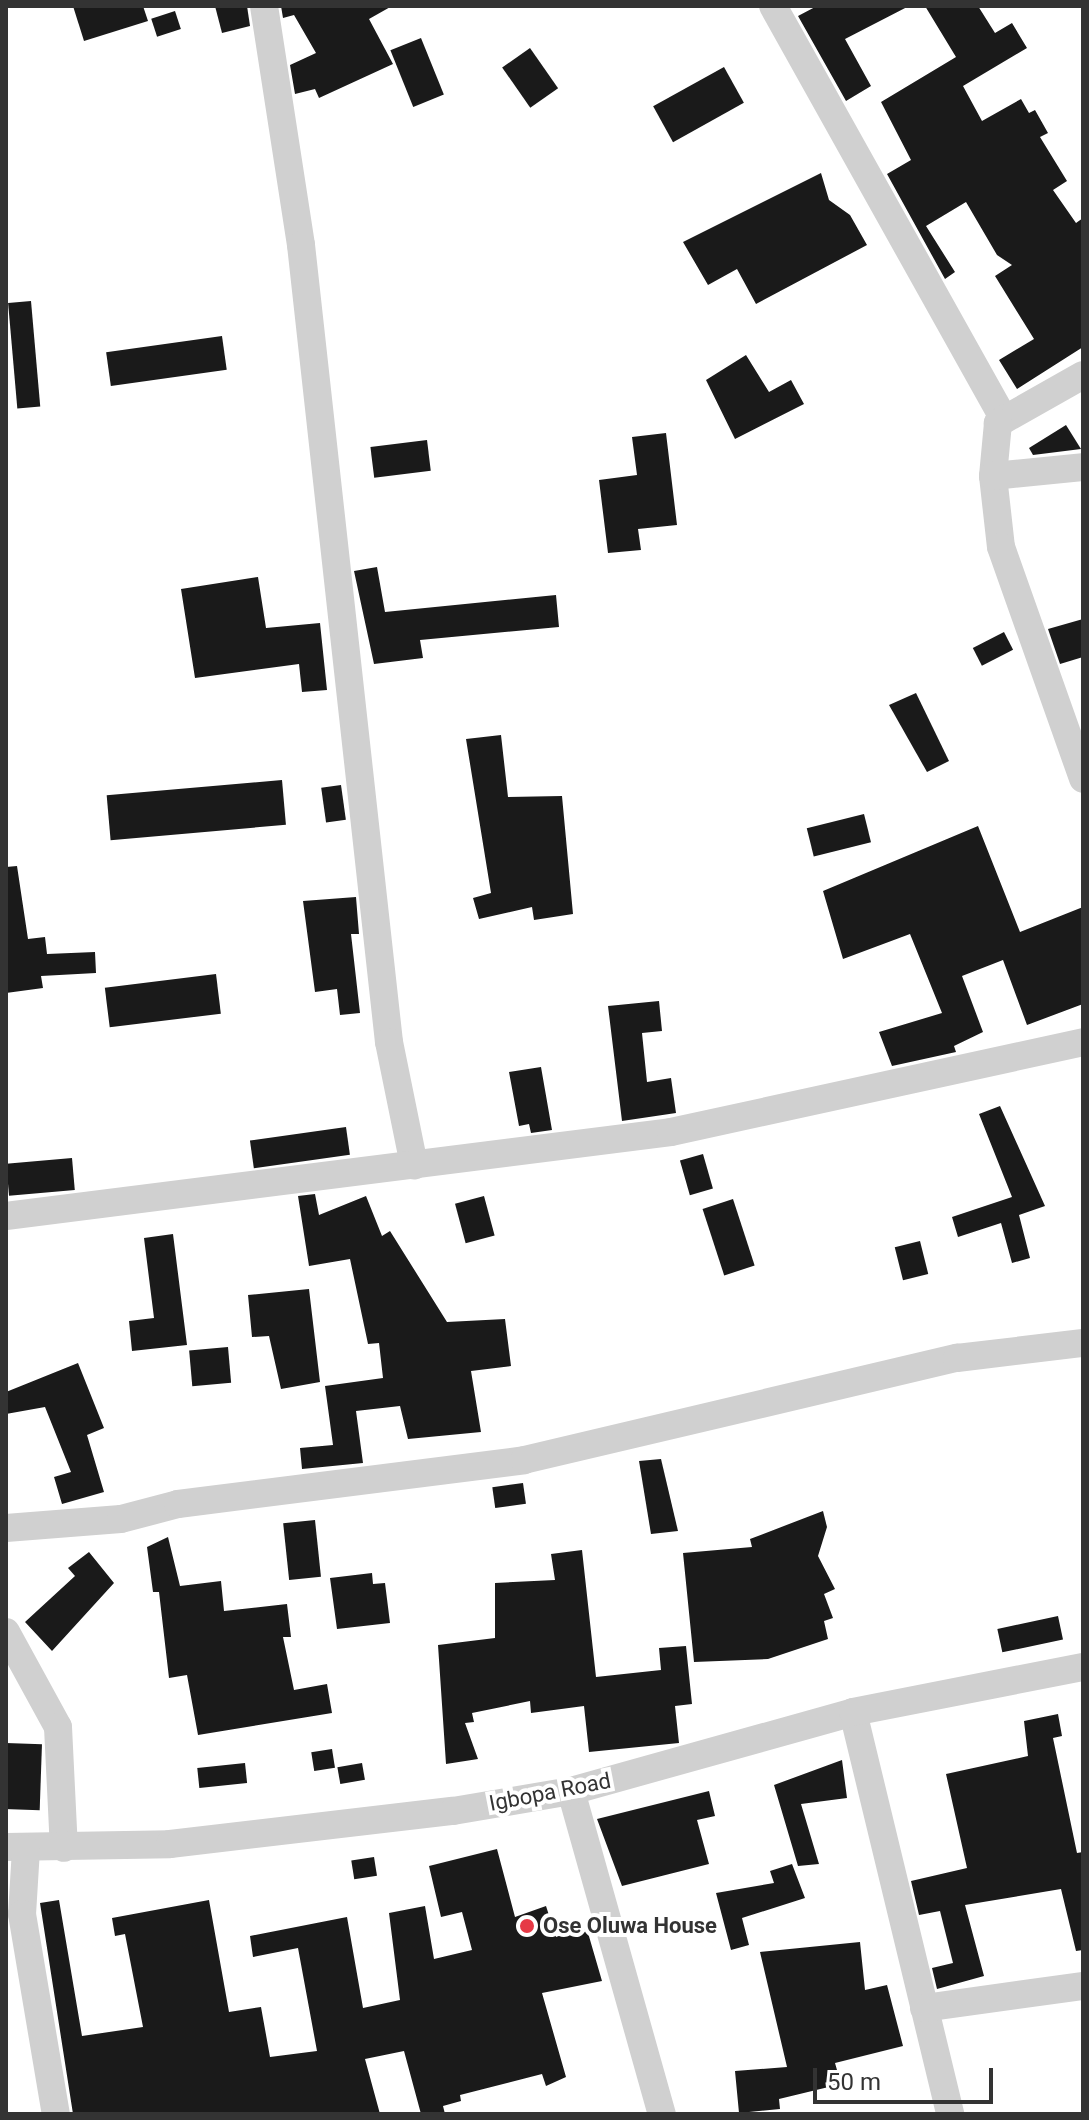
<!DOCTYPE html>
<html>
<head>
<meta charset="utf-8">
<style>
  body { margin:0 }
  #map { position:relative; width:1089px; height:2120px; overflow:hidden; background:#fff; font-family:Roboto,sans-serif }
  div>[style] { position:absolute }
  .building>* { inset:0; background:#1a1a1a; transform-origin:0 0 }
  .minor>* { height:28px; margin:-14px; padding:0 14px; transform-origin:14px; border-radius:14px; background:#d0d0d0 }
  .dots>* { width:22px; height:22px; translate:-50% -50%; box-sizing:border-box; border:4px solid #fff; border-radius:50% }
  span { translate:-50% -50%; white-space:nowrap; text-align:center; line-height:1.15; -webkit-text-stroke:8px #fff; paint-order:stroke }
  .street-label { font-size:22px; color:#333 }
  .poi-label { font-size:22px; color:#333; font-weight:700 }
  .left { translate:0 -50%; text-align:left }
  .frame { position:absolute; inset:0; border:8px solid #333; pointer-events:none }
  .scale { position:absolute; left:813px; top:2068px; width:180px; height:36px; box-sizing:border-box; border:4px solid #333; border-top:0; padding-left:10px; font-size:24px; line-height:28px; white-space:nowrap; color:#333; -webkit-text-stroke:6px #fff; paint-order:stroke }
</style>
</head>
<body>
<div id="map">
  <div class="building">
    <div style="clip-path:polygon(73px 6px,143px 6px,148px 21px,84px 41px)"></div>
    <div style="clip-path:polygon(215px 6px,247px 6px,250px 26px,222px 33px)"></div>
    <div style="clip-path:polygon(281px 6px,392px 6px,369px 19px,393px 64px,319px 98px,315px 89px,295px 94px,290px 65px,316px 53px,294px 15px,283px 18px)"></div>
    <div style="clip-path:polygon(817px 6px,909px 6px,845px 39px,871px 86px,846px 101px,798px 16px)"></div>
    <div style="clip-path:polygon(925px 6px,978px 6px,995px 33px,1012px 23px,1027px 48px,963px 86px,982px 121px,1021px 99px,1029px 113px,1035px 110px,1048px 133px,1040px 137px,1067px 181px,1053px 190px,1076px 223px,1083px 218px,1083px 347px,1017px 389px,999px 360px,1034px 339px,995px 276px,1012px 265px,997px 255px,966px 202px,926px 226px,955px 272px,945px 279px,887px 174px,911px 160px,881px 102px,956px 57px)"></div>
    <div style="left:175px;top:11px;width:19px;height:25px;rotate:72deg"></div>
    <div style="left:421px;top:38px;width:61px;height:33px;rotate:68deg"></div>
    <div style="left:530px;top:48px;width:49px;height:34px;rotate:55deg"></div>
    <div style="left:724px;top:67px;width:41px;height:81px;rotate:61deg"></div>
    <div style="clip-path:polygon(821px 173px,829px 200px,850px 215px,867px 245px,756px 304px,737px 269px,708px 285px,683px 242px)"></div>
    <div style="left:31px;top:301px;width:106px;height:23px;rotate:85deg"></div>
    <div style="left:222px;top:336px;width:34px;height:117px;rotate:82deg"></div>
    <div style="clip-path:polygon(746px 355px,769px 392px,791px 380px,804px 404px,735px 439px,706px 380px)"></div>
    <div style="clip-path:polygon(1066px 425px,1081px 449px,1033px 455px,1029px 448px)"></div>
    <div style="clip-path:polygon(666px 433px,677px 525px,638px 529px,641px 550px,608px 553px,599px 480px,637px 475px,632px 437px)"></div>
    <div style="left:427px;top:440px;width:31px;height:57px;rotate:83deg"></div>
    <div style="clip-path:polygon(377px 567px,385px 612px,556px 595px,559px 627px,420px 640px,423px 658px,374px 664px,354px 571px)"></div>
    <div style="clip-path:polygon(258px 577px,266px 628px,320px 623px,327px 690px,302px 692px,299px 664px,195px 678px,181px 589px)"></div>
    <div style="clip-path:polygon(1083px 619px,1083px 657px,1060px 664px,1048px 629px)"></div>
    <div style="left:1004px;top:632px;width:20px;height:35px;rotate:63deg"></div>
    <div style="clip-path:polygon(916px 693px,949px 761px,927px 772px,889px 705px)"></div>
    <div style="clip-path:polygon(501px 735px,508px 797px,562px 796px,573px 914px,534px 920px,532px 907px,479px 919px,473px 898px,491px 893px,466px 739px)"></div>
    <div style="left:282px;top:780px;width:45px;height:176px;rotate:85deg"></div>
    <div style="left:341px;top:785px;width:35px;height:20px;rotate:82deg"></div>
    <div style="left:864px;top:814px;width:29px;height:59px;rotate:76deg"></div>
    <div style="clip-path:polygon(978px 826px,1020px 932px,1083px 907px,1083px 1004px,1027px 1025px,1003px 960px,962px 976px,983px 1032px,954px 1046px,956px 1052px,892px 1066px,879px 1032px,942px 1013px,910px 934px,843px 959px,823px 891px)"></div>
    <div style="clip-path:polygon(17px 866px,28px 939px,45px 937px,47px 954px,95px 952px,96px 973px,41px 976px,43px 988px,6px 993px,6px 867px)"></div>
    <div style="clip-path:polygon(356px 897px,359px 934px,351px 934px,360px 1013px,340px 1015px,337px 989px,315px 992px,303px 901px)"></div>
    <div style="left:216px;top:974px;width:40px;height:112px;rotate:83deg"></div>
    <div style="clip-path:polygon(659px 1001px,662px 1031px,642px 1033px,647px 1082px,671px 1078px,676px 1113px,622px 1121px,608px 1006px)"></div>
    <div style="clip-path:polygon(541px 1067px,552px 1130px,531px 1133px,529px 1124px,519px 1126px,509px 1072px)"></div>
    <div style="clip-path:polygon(1000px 1106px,1045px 1206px,1019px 1215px,1030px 1258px,1012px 1263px,1001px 1223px,958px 1237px,952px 1217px,1012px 1197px,979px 1114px)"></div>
    <div style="left:346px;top:1127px;width:28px;height:97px;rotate:82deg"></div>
    <div style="left:703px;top:1154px;width:36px;height:24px;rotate:74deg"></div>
    <div style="left:72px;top:1158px;width:32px;height:66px;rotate:85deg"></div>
    <div style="clip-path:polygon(315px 1194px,319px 1215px,366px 1196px,382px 1236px,390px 1231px,447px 1322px,505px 1319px,511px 1366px,471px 1371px,481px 1432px,408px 1439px,400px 1406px,356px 1411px,363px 1463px,302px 1469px,300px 1448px,333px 1445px,325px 1386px,383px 1378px,379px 1343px,368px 1344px,350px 1259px,309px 1266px,298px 1196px)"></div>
    <div style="left:484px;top:1196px;width:41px;height:30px;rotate:75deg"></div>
    <div style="left:733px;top:1199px;width:70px;height:32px;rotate:72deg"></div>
    <div style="clip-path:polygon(173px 1234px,187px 1345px,132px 1351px,129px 1321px,154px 1318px,144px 1238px)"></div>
    <div style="left:920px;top:1241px;width:34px;height:26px;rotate:76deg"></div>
    <div style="clip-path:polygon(309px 1289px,320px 1382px,281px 1389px,269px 1336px,252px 1337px,248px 1295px)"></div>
    <div style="left:228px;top:1347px;width:36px;height:39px;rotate:85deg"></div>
    <div style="clip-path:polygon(78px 1363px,104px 1428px,87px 1435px,104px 1492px,62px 1504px,54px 1477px,71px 1472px,45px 1407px,6px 1414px,6px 1392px)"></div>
    <div style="clip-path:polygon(661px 1459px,678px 1531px,651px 1534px,639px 1461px)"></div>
    <div style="left:523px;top:1483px;width:21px;height:31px;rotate:82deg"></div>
    <div style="clip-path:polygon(823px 1511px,827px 1527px,818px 1556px,835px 1589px,824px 1594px,833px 1618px,824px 1621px,828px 1639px,768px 1659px,694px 1662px,683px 1553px,752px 1547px,750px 1539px)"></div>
    <div style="left:315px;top:1520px;width:57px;height:32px;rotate:84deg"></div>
    <div style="clip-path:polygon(168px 1537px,180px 1586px,221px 1581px,224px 1611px,287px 1604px,291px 1637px,283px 1637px,294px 1690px,327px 1684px,332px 1713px,198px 1735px,187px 1675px,169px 1678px,159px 1592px,153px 1592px,147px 1547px)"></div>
    <div style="clip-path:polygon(582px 1550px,596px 1677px,661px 1670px,659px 1648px,686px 1646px,692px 1704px,675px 1706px,679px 1743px,589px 1752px,584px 1706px,531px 1713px,530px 1701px,472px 1713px,474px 1722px,465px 1723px,478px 1759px,446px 1764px,438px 1645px,495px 1638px,495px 1583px,555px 1580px,551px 1554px)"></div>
    <div style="clip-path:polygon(89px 1552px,114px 1583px,52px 1651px,25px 1622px,75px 1576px,68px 1568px)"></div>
    <div style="clip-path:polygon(372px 1573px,373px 1584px,385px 1583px,390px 1623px,337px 1629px,330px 1578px)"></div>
    <div style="left:1058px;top:1616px;width:24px;height:62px;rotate:78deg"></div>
    <div style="clip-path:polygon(1058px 1714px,1062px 1736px,1053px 1738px,1077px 1853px,1083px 1852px,1083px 1950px,1076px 1951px,1061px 1889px,965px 1905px,984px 1976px,937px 1989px,932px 1968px,953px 1963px,940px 1911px,919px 1915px,911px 1881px,967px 1868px,946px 1774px,1028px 1756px,1024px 1721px)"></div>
    <div style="left:6px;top:1743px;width:36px;height:66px;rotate:2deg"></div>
    <div style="left:332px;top:1749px;width:19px;height:21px;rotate:81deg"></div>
    <div style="clip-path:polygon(842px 1760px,847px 1798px,801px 1804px,819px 1864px,798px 1866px,774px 1785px)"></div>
    <div style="left:245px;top:1763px;width:20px;height:48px;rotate:84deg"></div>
    <div style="left:362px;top:1763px;width:17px;height:25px;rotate:80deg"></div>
    <div style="clip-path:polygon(709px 1791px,715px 1816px,697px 1820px,709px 1864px,622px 1886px,597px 1819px)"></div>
    <div style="clip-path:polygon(497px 1849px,515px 1917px,546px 1906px,556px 1937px,586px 1926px,602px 1981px,542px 1993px,566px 2077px,546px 2086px,542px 2074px,460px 2095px,461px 2101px,443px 2106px,445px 2114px,421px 2114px,404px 2051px,365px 2059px,380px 2114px,73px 2114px,40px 1903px,59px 1900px,82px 2036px,143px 2027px,125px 1934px,115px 1936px,112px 1918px,209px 1900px,229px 2012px,261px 2007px,270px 2057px,317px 2051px,298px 1948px,253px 1957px,250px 1936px,347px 1917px,363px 2008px,400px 2000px,389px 1913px,425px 1906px,434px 1959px,472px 1950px,462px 1912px,441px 1917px,429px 1866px)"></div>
    <div style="left:374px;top:1857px;width:19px;height:23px;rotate:81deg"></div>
    <div style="clip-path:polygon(792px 1864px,805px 1898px,742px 1918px,749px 1945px,731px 1950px,716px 1893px,774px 1883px,770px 1871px)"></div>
    <div style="clip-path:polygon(860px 1942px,865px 1990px,887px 1985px,903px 2046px,835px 2063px,841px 2084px,779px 2099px,780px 2109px,739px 2113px,735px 2071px,787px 2067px,760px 1952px)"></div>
  </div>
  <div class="minor">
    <div style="left:264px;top:6px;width:242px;rotate:81.2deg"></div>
    <div style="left:301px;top:245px;width:802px;rotate:83.7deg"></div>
    <div style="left:389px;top:1042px;width:126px;rotate:78.5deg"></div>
    <div style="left:773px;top:6px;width:473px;rotate:60.8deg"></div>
    <div style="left:1083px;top:375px;width:98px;rotate:150.5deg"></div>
    <div style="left:998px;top:423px;width:53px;rotate:95.4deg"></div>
    <div style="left:993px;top:476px;width:71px;rotate:83.6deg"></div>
    <div style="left:1001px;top:547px;width:246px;rotate:70.5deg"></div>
    <div style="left:993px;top:476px;width:90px;rotate:-5.7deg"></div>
    <div style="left:6px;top:1216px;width:670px;rotate:-7.2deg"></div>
    <div style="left:671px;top:1132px;width:422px;rotate:-12.3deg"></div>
    <div style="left:6px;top:1528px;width:115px;rotate:-4.5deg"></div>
    <div style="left:121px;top:1519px;width:59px;rotate:-14.7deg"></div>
    <div style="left:178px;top:1504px;width:349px;rotate:-7.2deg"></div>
    <div style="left:524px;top:1460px;width:445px;rotate:-13.3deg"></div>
    <div style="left:957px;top:1358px;width:127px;rotate:-6.8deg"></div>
    <div style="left:6px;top:1632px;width:108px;rotate:61.3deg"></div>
    <div style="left:58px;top:1727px;width:121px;rotate:87.2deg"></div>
    <div style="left:853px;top:1712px;width:414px;rotate:76.4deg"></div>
    <div style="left:571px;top:1791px;width:336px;rotate:74.3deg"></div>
    <div style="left:6px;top:1847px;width:164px;rotate:-1deg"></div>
    <div style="left:170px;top:1844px;width:285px;rotate:-6.7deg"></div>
    <div style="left:453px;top:1811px;width:120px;rotate:-9.6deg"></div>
    <div style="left:571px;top:1791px;width:293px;rotate:-15.6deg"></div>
    <div style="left:853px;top:1712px;width:234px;rotate:-11.1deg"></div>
    <div style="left:26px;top:1849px;width:65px;rotate:93.5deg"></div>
    <div style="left:22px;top:1914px;width:203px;rotate:80.4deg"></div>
    <div style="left:924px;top:2008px;width:161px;rotate:-7.9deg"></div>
  </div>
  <div class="dots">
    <div style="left:527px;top:1926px;background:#e63946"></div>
  </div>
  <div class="street-label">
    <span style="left:550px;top:1792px;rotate:-11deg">Igbopa Road</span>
  </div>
  <div class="poi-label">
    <span class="left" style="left:543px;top:1926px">Ose Oluwa House</span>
  </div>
  <div class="frame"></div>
  <div class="scale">50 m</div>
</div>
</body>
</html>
